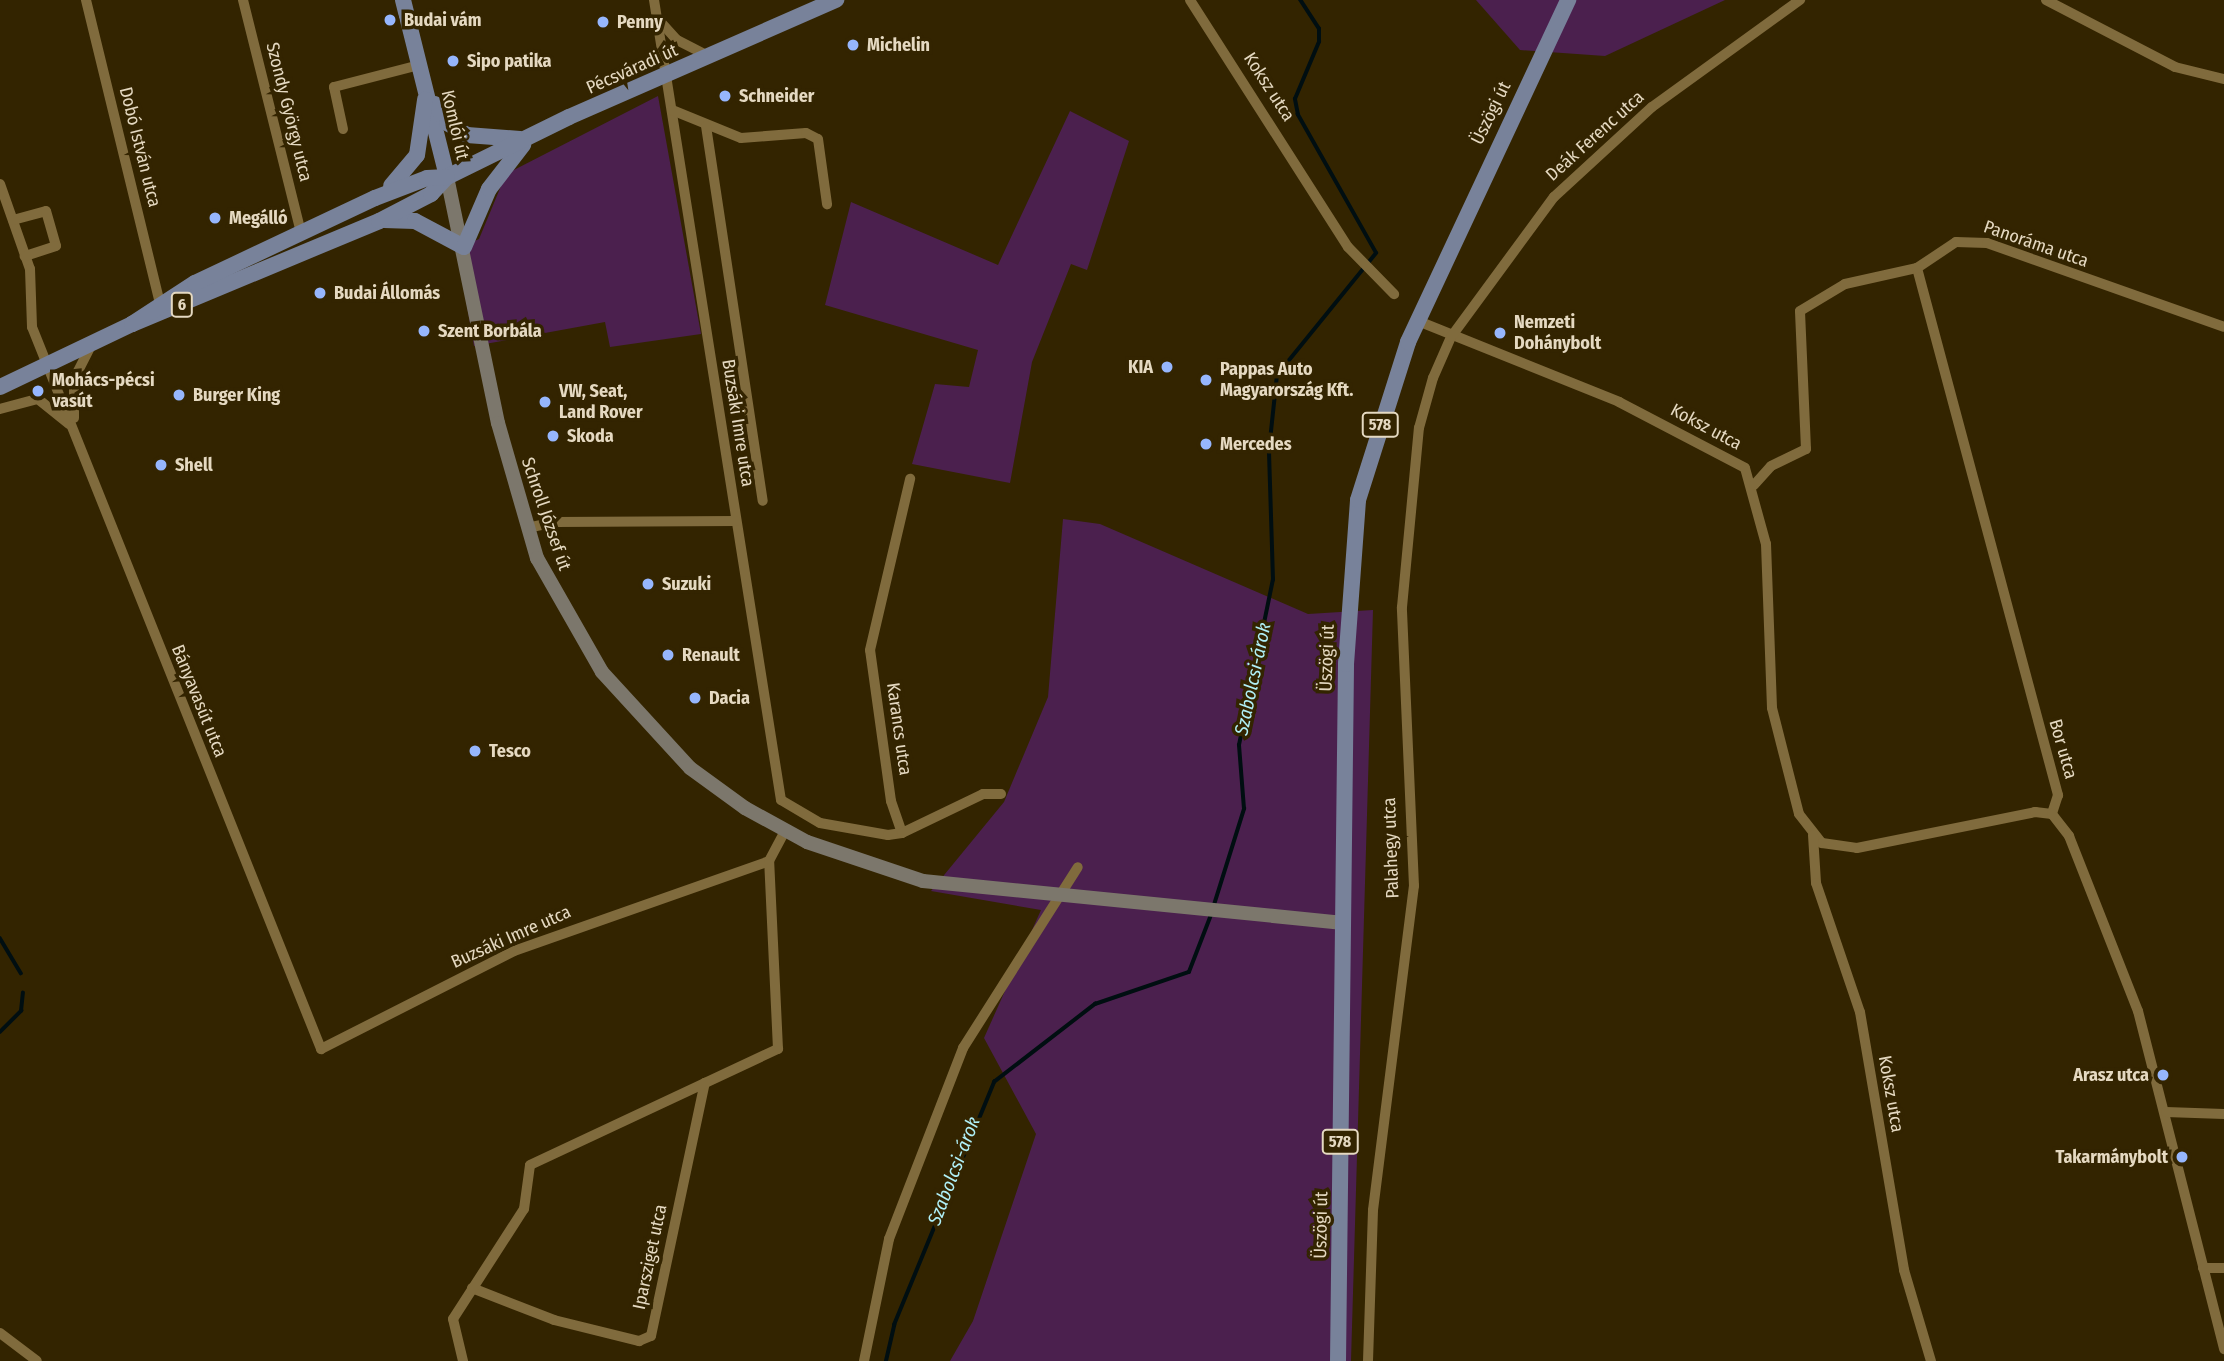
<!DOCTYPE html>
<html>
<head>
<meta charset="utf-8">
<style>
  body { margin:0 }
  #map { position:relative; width:2224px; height:1361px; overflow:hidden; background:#332400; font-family:"Fira Sans Condensed",sans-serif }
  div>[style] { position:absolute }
  .green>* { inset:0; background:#4b204e }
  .stream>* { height:3.5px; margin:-1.75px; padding:0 1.75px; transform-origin:1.75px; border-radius:1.75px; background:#000e11 }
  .minor>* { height:10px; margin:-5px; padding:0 5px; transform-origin:5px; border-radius:5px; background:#806b3d }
  .secondary>* { height:14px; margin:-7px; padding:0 7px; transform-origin:7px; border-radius:7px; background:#7c776c }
  .primary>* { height:16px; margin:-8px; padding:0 8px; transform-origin:8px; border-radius:8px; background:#78829a }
  .dots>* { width:19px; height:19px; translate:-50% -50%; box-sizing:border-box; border:4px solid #332400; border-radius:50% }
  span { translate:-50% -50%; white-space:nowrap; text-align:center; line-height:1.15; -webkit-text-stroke:7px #332400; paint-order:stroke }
  .shield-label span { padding:2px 5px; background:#332400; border:2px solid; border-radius:5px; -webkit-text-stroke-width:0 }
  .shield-label { font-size:16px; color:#e5d9c1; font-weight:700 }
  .poi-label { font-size:18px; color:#e5d9c1; font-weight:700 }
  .left { translate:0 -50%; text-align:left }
  .right { translate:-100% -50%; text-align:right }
  .street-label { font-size:18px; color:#e5d9c1 }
  .water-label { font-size:19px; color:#b0f0f7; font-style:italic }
</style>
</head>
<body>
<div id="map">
  <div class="green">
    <div style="clip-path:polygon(1476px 0,1725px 0,1605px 56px,1520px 50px)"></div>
    <div style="clip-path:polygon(658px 96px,701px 334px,610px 347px,605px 322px,474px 346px,457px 249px,479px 239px,506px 174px)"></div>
    <div style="clip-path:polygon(1070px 111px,1129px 141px,1087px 270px,1071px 264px,1032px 362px,1010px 483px,912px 464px,935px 384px,969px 387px,978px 350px,825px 305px,851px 202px,998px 265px)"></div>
    <div style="clip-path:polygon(1063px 519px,1100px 524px,1308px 614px,1373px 610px,1351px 1361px,950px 1361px,973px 1321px,1036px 1134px,984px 1038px,1041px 910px,931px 891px,1004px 802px,1048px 697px)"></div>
  </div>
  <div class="stream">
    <div style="left:1213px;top:908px;width:104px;rotate:-72.6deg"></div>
    <div style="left:1244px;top:809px;width:64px;rotate:-94.5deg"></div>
    <div style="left:1239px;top:745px;width:168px;rotate:-78.4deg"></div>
    <div style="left:1273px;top:580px;width:130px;rotate:-91.8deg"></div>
    <div style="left:1269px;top:450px;width:75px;rotate:-83.9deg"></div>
    <div style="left:1277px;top:375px;width:157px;rotate:-50.9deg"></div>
    <div style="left:1376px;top:253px;width:159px;rotate:-119.5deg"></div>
    <div style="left:1298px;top:115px;width:16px;rotate:-101deg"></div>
    <div style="left:1295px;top:99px;width:62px;rotate:-67.2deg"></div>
    <div style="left:1319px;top:42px;width:13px;rotate:-90deg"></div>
    <div style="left:1319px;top:29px;width:35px;rotate:-123deg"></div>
    <div style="left:0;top:938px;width:41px;rotate:59deg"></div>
    <div style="left:0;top:1032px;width:30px;rotate:-45deg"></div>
    <div style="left:21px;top:1011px;width:18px;rotate:-84deg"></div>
    <div style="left:886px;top:1361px;width:37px;rotate:-77deg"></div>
    <div style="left:894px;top:1325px;width:263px;rotate:-67.6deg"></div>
    <div style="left:994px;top:1082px;width:128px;rotate:-37.7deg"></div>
    <div style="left:1095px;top:1004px;width:99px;rotate:-18.8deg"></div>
    <div style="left:1189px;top:972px;width:61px;rotate:-68.9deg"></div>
  </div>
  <div class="minor">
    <div style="left:86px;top:0;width:312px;rotate:76.3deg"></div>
    <div style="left:243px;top:0;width:240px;rotate:76deg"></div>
    <div style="left:654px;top:0;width:810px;rotate:80.98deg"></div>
    <div style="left:781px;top:800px;width:45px;rotate:30.5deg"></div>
    <div style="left:820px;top:823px;width:69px;rotate:10deg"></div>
    <div style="left:888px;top:835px;width:14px;rotate:-8deg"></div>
    <div style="left:902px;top:833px;width:34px;rotate:-109deg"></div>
    <div style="left:891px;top:801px;width:152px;rotate:-97.9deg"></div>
    <div style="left:870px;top:650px;width:176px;rotate:-76.8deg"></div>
    <div style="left:1190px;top:0;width:293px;rotate:57.4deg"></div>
    <div style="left:1348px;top:247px;width:66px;rotate:45.6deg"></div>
    <div style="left:2046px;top:0;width:145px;rotate:27.4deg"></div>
    <div style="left:2175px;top:67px;width:50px;rotate:13.8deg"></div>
    <div style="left:658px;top:19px;width:28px;rotate:48deg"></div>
    <div style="left:677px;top:40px;width:36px;rotate:27deg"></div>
    <div style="left:672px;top:110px;width:74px;rotate:22.1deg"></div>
    <div style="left:741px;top:138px;width:65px;rotate:-4.4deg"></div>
    <div style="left:806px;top:133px;width:13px;rotate:27deg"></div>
    <div style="left:818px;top:139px;width:66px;rotate:82.1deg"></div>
    <div style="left:706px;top:126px;width:379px;rotate:81.4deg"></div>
    <div style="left:343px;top:129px;width:43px;rotate:-102.1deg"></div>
    <div style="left:334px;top:87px;width:88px;rotate:-14.5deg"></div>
    <div style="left:0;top:184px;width:90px;rotate:70.6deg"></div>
    <div style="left:30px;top:269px;width:58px;rotate:88deg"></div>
    <div style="left:32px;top:327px;width:778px;rotate:68.18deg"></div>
    <div style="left:321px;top:1049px;width:216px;rotate:-26.9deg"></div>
    <div style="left:514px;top:951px;width:270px;rotate:-19.4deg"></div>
    <div style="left:769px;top:861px;width:34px;rotate:-62deg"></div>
    <div style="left:13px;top:220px;width:34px;rotate:-15deg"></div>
    <div style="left:46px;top:211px;width:36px;rotate:74deg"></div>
    <div style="left:56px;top:246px;width:33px;rotate:162deg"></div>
    <div style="left:1917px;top:268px;width:546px;rotate:75.02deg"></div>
    <div style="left:2058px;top:795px;width:20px;rotate:108deg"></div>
    <div style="left:1418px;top:321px;width:217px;rotate:21.9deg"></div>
    <div style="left:1619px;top:402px;width:142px;rotate:27.6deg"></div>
    <div style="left:1745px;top:468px;width:79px;rotate:74.6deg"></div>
    <div style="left:1766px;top:544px;width:164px;rotate:87.9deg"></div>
    <div style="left:1772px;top:708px;width:109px;rotate:75.7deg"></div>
    <div style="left:1799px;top:814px;width:37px;rotate:52deg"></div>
    <div style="left:1822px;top:843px;width:35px;rotate:8deg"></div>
    <div style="left:1857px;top:848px;width:182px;rotate:-11.4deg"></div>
    <div style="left:2035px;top:812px;width:17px;rotate:7deg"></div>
    <div style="left:0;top:409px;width:39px;rotate:-15deg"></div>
    <div style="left:38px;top:399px;width:40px;rotate:39deg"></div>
    <div style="left:74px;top:418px;width:39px;rotate:-90deg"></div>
    <div style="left:74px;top:379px;width:39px;rotate:-63deg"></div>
    <div style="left:1754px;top:485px;width:25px;rotate:-48deg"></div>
    <div style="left:1771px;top:466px;width:39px;rotate:-26deg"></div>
    <div style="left:1806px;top:449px;width:138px;rotate:-92.5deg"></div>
    <div style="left:1800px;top:311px;width:52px;rotate:-31deg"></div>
    <div style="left:1845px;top:284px;width:74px;rotate:-12.5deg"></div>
    <div style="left:1917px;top:268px;width:47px;rotate:-33.7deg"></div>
    <div style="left:1956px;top:242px;width:31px;rotate:2deg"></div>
    <div style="left:1987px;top:243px;width:251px;rotate:19.5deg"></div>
    <div style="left:527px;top:528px;width:30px;rotate:-12deg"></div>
    <div style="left:556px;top:522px;width:180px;rotate:-0.3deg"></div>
    <div style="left:2052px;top:814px;width:28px;rotate:52deg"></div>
    <div style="left:2069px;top:836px;width:188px;rotate:68.5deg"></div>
    <div style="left:2138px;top:1011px;width:349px;rotate:75.7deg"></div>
    <div style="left:902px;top:833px;width:90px;rotate:-25.7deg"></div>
    <div style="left:983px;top:794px;width:18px"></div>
    <div style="left:1813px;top:835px;width:48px;rotate:86.4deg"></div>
    <div style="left:1816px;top:883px;width:136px;rotate:71.2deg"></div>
    <div style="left:1860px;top:1012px;width:262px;rotate:80.3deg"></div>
    <div style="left:1904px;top:1270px;width:95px;rotate:73.5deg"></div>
    <div style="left:2166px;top:1112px;width:58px;rotate:2deg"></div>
    <div style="left:2203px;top:1268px;width:21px"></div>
    <div style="left:472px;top:1288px;width:88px;rotate:21.3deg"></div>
    <div style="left:554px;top:1320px;width:88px;rotate:13.9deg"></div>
    <div style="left:639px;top:1341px;width:13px;rotate:-23deg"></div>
    <div style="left:651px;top:1336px;width:259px;rotate:-78deg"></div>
    <div style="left:0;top:1333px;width:46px;rotate:37.1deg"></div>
    <div style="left:463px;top:1361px;width:43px;rotate:-103.4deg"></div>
    <div style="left:453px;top:1319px;width:131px;rotate:-57.2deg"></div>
    <div style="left:524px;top:1209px;width:44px;rotate:-82.2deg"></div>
    <div style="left:530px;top:1165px;width:274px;rotate:-25.1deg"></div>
    <div style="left:778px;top:1049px;width:188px;rotate:-92.7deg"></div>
    <div style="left:864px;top:1361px;width:125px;rotate:-78.4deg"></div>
    <div style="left:889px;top:1239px;width:205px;rotate:-68.8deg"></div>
    <div style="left:963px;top:1048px;width:214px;rotate:-57.6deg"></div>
    <div style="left:1368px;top:1361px;width:151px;rotate:-88.1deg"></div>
    <div style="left:1373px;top:1210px;width:327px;rotate:-82.8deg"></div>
    <div style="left:1414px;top:886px;width:279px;rotate:-92.5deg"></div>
    <div style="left:1402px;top:607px;width:180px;rotate:-84.6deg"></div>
    <div style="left:1419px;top:428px;width:52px;rotate:-74.4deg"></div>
    <div style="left:1433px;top:378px;width:45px;rotate:-66.3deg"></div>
    <div style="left:1451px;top:337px;width:174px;rotate:-53.7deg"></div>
    <div style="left:1554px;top:197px;width:133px;rotate:-42.6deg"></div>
    <div style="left:1652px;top:107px;width:183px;rotate:-35.9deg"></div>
  </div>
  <div class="secondary">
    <div style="left:447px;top:177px;width:251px;rotate:78.3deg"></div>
    <div style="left:498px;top:423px;width:141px;rotate:73.9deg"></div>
    <div style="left:537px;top:558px;width:131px;rotate:60.3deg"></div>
    <div style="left:602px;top:672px;width:130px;rotate:47.5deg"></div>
    <div style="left:690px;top:768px;width:68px;rotate:36deg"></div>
    <div style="left:745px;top:808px;width:71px;rotate:28.7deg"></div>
    <div style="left:807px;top:842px;width:122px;rotate:18.6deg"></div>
    <div style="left:923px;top:881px;width:420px;rotate:5.7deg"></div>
  </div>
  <div class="primary">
    <div style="left:403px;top:0;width:182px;rotate:76deg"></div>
    <div style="left:435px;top:104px;width:22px;rotate:58deg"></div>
    <div style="left:447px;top:123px;width:23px;rotate:31deg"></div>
    <div style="left:467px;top:135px;width:53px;rotate:4.3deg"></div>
    <div style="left:391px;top:186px;width:40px;rotate:-50deg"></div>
    <div style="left:417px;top:155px;width:56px;rotate:-81.7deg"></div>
    <div style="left:384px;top:220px;width:31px;rotate:2deg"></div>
    <div style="left:415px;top:221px;width:55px;rotate:28deg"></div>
    <div style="left:464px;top:247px;width:63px;rotate:-66.7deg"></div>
    <div style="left:489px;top:189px;width:56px;rotate:-52.3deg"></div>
    <div style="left:132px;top:324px;width:268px;rotate:-22.6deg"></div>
    <div style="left:379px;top:221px;width:59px;rotate:-27.4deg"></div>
    <div style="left:431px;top:194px;width:23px;rotate:-47deg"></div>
    <div style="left:447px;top:177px;width:136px;rotate:-26.2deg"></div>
    <div style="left:569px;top:117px;width:292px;rotate:-23.7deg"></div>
    <div style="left:0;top:387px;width:146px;rotate:-25.5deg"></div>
    <div style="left:132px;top:324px;width:75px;rotate:-33.1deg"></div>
    <div style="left:195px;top:283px;width:199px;rotate:-25.3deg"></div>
    <div style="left:375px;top:198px;width:56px;rotate:-21deg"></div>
    <div style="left:427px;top:178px;width:20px;rotate:-3deg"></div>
    <div style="left:1338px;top:1361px;width:697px;rotate:-89.34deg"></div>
    <div style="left:1346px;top:664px;width:164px;rotate:-85.8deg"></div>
    <div style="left:1358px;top:500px;width:166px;rotate:-72.4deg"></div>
    <div style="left:1408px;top:342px;width:378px;rotate:-64.9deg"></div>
  </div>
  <div class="dots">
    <div style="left:390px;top:20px;background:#96b6fd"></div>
    <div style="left:603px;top:22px;background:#96b6fd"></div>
    <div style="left:853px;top:45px;background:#96b6fd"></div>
    <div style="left:453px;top:61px;background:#96b6fd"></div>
    <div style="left:725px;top:96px;background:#96b6fd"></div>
    <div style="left:215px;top:218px;background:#96b6fd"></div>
    <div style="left:320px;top:293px;background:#96b6fd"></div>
    <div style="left:424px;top:331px;background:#96b6fd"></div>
    <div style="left:1500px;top:333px;background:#96b6fd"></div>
    <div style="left:1167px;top:367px;background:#96b6fd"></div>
    <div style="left:1206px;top:380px;background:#96b6fd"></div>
    <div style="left:38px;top:391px;background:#96b6fd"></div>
    <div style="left:179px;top:395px;background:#96b6fd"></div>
    <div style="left:545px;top:402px;background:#96b6fd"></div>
    <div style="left:553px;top:436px;background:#96b6fd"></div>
    <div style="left:1206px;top:444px;background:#96b6fd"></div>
    <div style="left:161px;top:465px;background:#96b6fd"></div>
    <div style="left:648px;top:584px;background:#96b6fd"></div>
    <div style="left:668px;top:655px;background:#96b6fd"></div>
    <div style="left:695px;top:698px;background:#96b6fd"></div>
    <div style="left:475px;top:751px;background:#96b6fd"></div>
    <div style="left:2163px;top:1075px;background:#96b6fd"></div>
    <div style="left:2182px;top:1157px;background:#96b6fd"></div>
  </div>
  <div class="shield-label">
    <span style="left:182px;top:305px">6</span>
    <span style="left:1380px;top:425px">578</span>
    <span style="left:1340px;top:1142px">578</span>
  </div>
  <div class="poi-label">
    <span class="left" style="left:404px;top:20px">Budai vám</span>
    <span class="left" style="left:617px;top:22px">Penny</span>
    <span class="left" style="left:867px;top:45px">Michelin</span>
    <span class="left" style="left:467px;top:61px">Sipo patika</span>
    <span class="left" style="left:739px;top:96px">Schneider</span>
    <span class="left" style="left:229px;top:218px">Megálló</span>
    <span class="left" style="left:334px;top:293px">Budai Állomás</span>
    <span class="left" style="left:1514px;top:333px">Nemzeti<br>Dohánybolt</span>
    <span class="left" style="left:438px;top:331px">Szent Borbála</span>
    <span class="right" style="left:1153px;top:367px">KIA</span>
    <span class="left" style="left:1220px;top:380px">Pappas Auto<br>Magyarország Kft.</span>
    <span class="left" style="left:52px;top:391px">Mohács-pécsi<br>vasút</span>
    <span class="left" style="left:559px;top:402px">VW, Seat,<br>Land Rover</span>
    <span class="left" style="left:193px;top:395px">Burger King</span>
    <span class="left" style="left:567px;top:436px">Skoda</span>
    <span class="left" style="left:1220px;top:444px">Mercedes</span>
    <span class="left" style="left:175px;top:465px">Shell</span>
    <span class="left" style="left:662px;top:584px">Suzuki</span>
    <span class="left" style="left:682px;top:655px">Renault</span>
    <span class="left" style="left:709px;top:698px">Dacia</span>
    <span class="left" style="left:489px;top:751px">Tesco</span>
    <span class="right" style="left:2149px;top:1075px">Arasz utca</span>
    <span class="right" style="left:2168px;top:1157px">Takarmánybolt</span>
  </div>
  <div class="street-label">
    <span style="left:632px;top:69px;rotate:-24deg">Pécsváradi út</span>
    <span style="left:1269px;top:87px;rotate:57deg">Koksz utca</span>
    <span style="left:289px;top:112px;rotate:76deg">Szondy György utca</span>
    <span style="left:1491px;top:113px;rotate:-64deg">Üszögi út</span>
    <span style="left:455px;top:125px;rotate:77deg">Komlói út</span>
    <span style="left:1595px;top:136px;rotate:-42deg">Deák Ferenc utca</span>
    <span style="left:140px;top:147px;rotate:76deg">Dobó István utca</span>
    <span style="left:2036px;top:244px;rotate:19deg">Panoráma utca</span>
    <span style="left:738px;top:423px;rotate:81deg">Buzsáki Imre utca</span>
    <span style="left:1706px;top:427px;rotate:28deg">Koksz utca</span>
    <span style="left:546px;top:514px;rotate:71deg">Schroll József út</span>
    <span style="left:1327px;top:658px;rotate:-88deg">Üszögi út</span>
    <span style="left:199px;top:701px;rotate:68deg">Bányavasút utca</span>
    <span style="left:899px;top:729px;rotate:82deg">Karancs utca</span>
    <span style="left:2063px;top:749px;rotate:74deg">Bor utca</span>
    <span style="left:1391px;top:848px;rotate:-92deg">Palahegy utca</span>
    <span style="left:511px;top:937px;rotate:-24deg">Buzsáki Imre utca</span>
    <span style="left:1891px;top:1094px;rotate:80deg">Koksz utca</span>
    <span style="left:1321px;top:1225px;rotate:-89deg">Üszögi út</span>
    <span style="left:650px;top:1257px;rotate:-78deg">Iparsziget utca</span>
  </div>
  <div class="water-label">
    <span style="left:1253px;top:679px;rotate:-78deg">Szabolcsi-árok</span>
    <span style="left:954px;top:1171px;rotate:-69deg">Szabolcsi-árok</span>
  </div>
</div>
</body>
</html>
